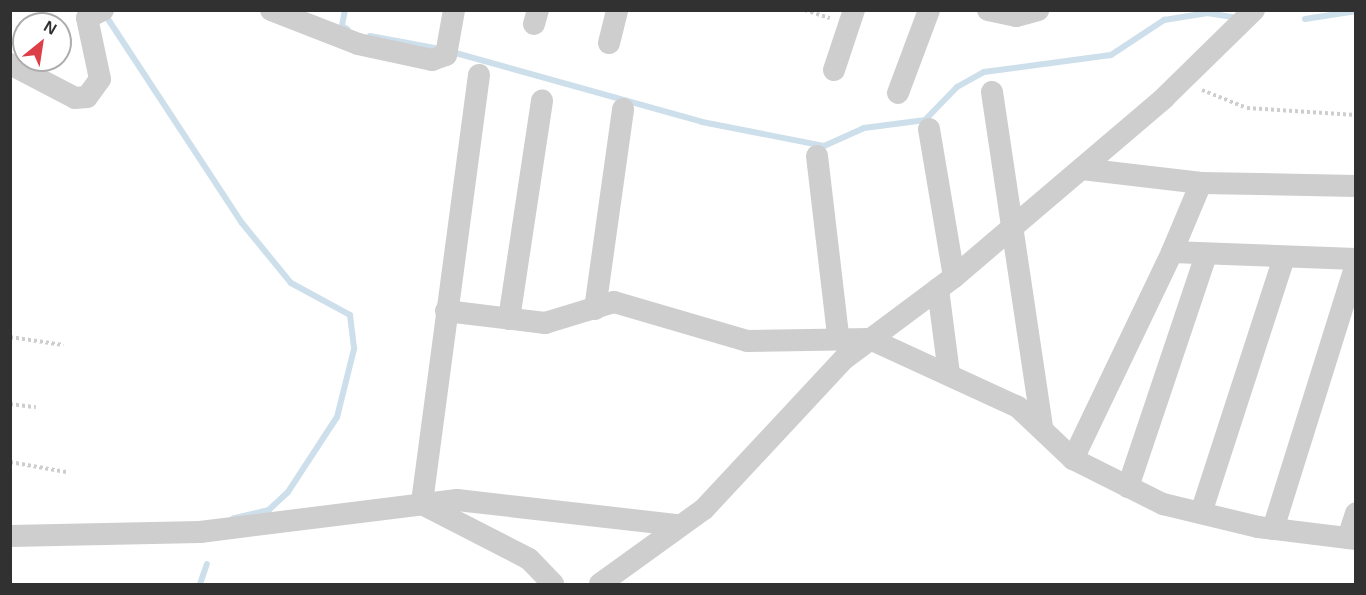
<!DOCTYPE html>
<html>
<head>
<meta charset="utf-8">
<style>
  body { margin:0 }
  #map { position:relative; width:1366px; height:595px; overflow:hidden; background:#fff; font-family:Arial,sans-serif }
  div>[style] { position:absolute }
  .stream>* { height:6px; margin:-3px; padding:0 3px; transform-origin:3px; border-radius:3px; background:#cddfeb }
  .path>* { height:4px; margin-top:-2px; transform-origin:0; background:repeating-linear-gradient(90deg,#cecece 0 3px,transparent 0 6px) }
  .minor>* { height:22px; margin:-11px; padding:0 11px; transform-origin:11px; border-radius:11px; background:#cecece }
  span { translate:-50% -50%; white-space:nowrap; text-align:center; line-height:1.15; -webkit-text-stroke:6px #fff; paint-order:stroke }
  .frame { position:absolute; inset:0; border:12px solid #313131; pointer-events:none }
  .north { position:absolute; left:12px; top:12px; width:60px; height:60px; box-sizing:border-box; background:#fff; border:2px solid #adadad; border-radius:50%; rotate:30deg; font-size:16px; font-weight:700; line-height:24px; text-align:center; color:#313131 }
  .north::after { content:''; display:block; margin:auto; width:21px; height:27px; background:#dc3f47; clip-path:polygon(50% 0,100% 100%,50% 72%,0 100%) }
</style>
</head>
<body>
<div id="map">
  <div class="stream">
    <div style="left:345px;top:10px;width:16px;rotate:101deg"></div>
    <div style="left:342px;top:26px;width:6px;rotate:31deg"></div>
    <div style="left:104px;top:13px;width:251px;rotate:56.7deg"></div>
    <div style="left:242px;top:223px;width:77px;rotate:50.8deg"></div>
    <div style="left:291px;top:283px;width:67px;rotate:28.5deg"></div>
    <div style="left:350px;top:315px;width:34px;rotate:83deg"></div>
    <div style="left:354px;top:349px;width:70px;rotate:104deg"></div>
    <div style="left:337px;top:417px;width:90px;rotate:123.2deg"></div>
    <div style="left:288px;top:492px;width:26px;rotate:137deg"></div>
    <div style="left:269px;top:510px;width:37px;rotate:167deg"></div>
    <div style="left:1305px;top:19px;width:52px;rotate:-8.9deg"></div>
    <div style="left:370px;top:36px;width:71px;rotate:10.5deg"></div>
    <div style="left:452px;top:52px;width:260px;rotate:15.6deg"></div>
    <div style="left:702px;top:122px;width:124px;rotate:11.1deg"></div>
    <div style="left:824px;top:146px;width:44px;rotate:-24.2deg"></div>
    <div style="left:864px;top:128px;width:62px;rotate:-7.5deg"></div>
    <div style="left:925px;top:120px;width:46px;rotate:-45.9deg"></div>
    <div style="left:957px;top:87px;width:31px;rotate:-29deg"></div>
    <div style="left:984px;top:72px;width:128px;rotate:-7.6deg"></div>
    <div style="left:1111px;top:55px;width:64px;rotate:-33.4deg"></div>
    <div style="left:1164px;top:20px;width:44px;rotate:-9.2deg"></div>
    <div style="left:1207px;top:13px;width:31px;rotate:9deg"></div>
    <div style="left:200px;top:584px;width:21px;rotate:-71deg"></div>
  </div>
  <div class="path">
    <div style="left:805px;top:10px;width:26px;rotate:18deg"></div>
    <div style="left:1202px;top:90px;width:48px;rotate:21.8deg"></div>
    <div style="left:1247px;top:108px;width:109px;rotate:3.7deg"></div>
    <div style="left:10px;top:337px;width:54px;rotate:8.6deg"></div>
    <div style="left:10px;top:404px;width:26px;rotate:7deg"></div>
    <div style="left:10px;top:462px;width:57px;rotate:10.1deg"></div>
  </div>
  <div class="minor">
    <div style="left:271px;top:10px;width:93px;rotate:21.3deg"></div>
    <div style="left:358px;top:44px;width:76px;rotate:12.2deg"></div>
    <div style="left:432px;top:60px;width:15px;rotate:-20deg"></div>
    <div style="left:446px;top:55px;width:46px;rotate:-79.9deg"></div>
    <div style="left:988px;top:10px;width:29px;rotate:12deg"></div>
    <div style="left:1016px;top:16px;width:23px;rotate:-15deg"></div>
    <div style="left:534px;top:24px;width:15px;rotate:-74deg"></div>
    <div style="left:609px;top:43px;width:34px;rotate:-76deg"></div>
    <div style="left:10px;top:64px;width:73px;rotate:27.6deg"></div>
    <div style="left:75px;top:98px;width:12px;rotate:-5deg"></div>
    <div style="left:87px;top:97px;width:22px;rotate:-54deg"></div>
    <div style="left:100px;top:79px;width:62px;rotate:-102deg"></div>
    <div style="left:87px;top:18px;width:18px;rotate:-27deg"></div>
    <div style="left:834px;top:70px;width:63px;rotate:-71.6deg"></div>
    <div style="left:479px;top:75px;width:433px;rotate:97.6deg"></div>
    <div style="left:422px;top:504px;width:120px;rotate:27.2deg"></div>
    <div style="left:529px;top:559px;width:35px;rotate:46deg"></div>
    <div style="left:992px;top:92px;width:339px;rotate:81.5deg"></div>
    <div style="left:898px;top:93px;width:89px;rotate:-69.5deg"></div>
    <div style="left:929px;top:129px;width:150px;rotate:80.4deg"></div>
    <div style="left:817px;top:156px;width:181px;rotate:83.3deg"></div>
    <div style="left:1082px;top:169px;width:120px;rotate:6.7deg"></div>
    <div style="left:1201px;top:183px;width:155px;rotate:1.1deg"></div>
    <div style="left:1201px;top:183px;width:75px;rotate:112.8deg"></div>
    <div style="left:1172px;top:252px;width:184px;rotate:2.2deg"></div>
    <div style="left:938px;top:289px;width:86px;rotate:82.6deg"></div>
    <div style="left:595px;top:309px;width:202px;rotate:-82deg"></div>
    <div style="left:446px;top:311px;width:100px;rotate:6.9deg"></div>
    <div style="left:545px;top:323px;width:72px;rotate:-16.9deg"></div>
    <div style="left:614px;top:302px;width:139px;rotate:16.3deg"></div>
    <div style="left:747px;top:341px;width:123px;rotate:-0.9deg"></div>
    <div style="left:870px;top:339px;width:163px;rotate:24.7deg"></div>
    <div style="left:1018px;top:407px;width:76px;rotate:43.4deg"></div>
    <div style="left:1073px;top:459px;width:101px;rotate:26.6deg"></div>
    <div style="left:1163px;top:504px;width:98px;rotate:13.6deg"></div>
    <div style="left:1258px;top:527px;width:99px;rotate:7deg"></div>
    <div style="left:509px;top:319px;width:221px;rotate:-81.4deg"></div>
    <div style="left:1073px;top:459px;width:229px;rotate:-64.4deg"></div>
    <div style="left:1128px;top:487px;width:245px;rotate:-71.4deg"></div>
    <div style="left:1201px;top:513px;width:269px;rotate:-72deg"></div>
    <div style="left:1273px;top:529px;width:278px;rotate:-72.6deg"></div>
    <div style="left:10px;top:536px;width:190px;rotate:-1.2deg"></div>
    <div style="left:200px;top:532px;width:259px;rotate:-7.1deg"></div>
    <div style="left:457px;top:500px;width:222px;rotate:6.5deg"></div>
    <div style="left:1348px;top:538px;width:26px;rotate:-72deg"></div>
    <div style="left:600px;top:584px;width:128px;rotate:-35.8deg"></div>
    <div style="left:704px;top:509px;width:205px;rotate:-47deg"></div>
    <div style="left:844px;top:359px;width:137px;rotate:-36.7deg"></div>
    <div style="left:954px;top:277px;width:276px;rotate:-40.4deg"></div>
    <div style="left:1164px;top:98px;width:126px;rotate:-44.4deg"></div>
  </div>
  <div class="frame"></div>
  <div class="north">N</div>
</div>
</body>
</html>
